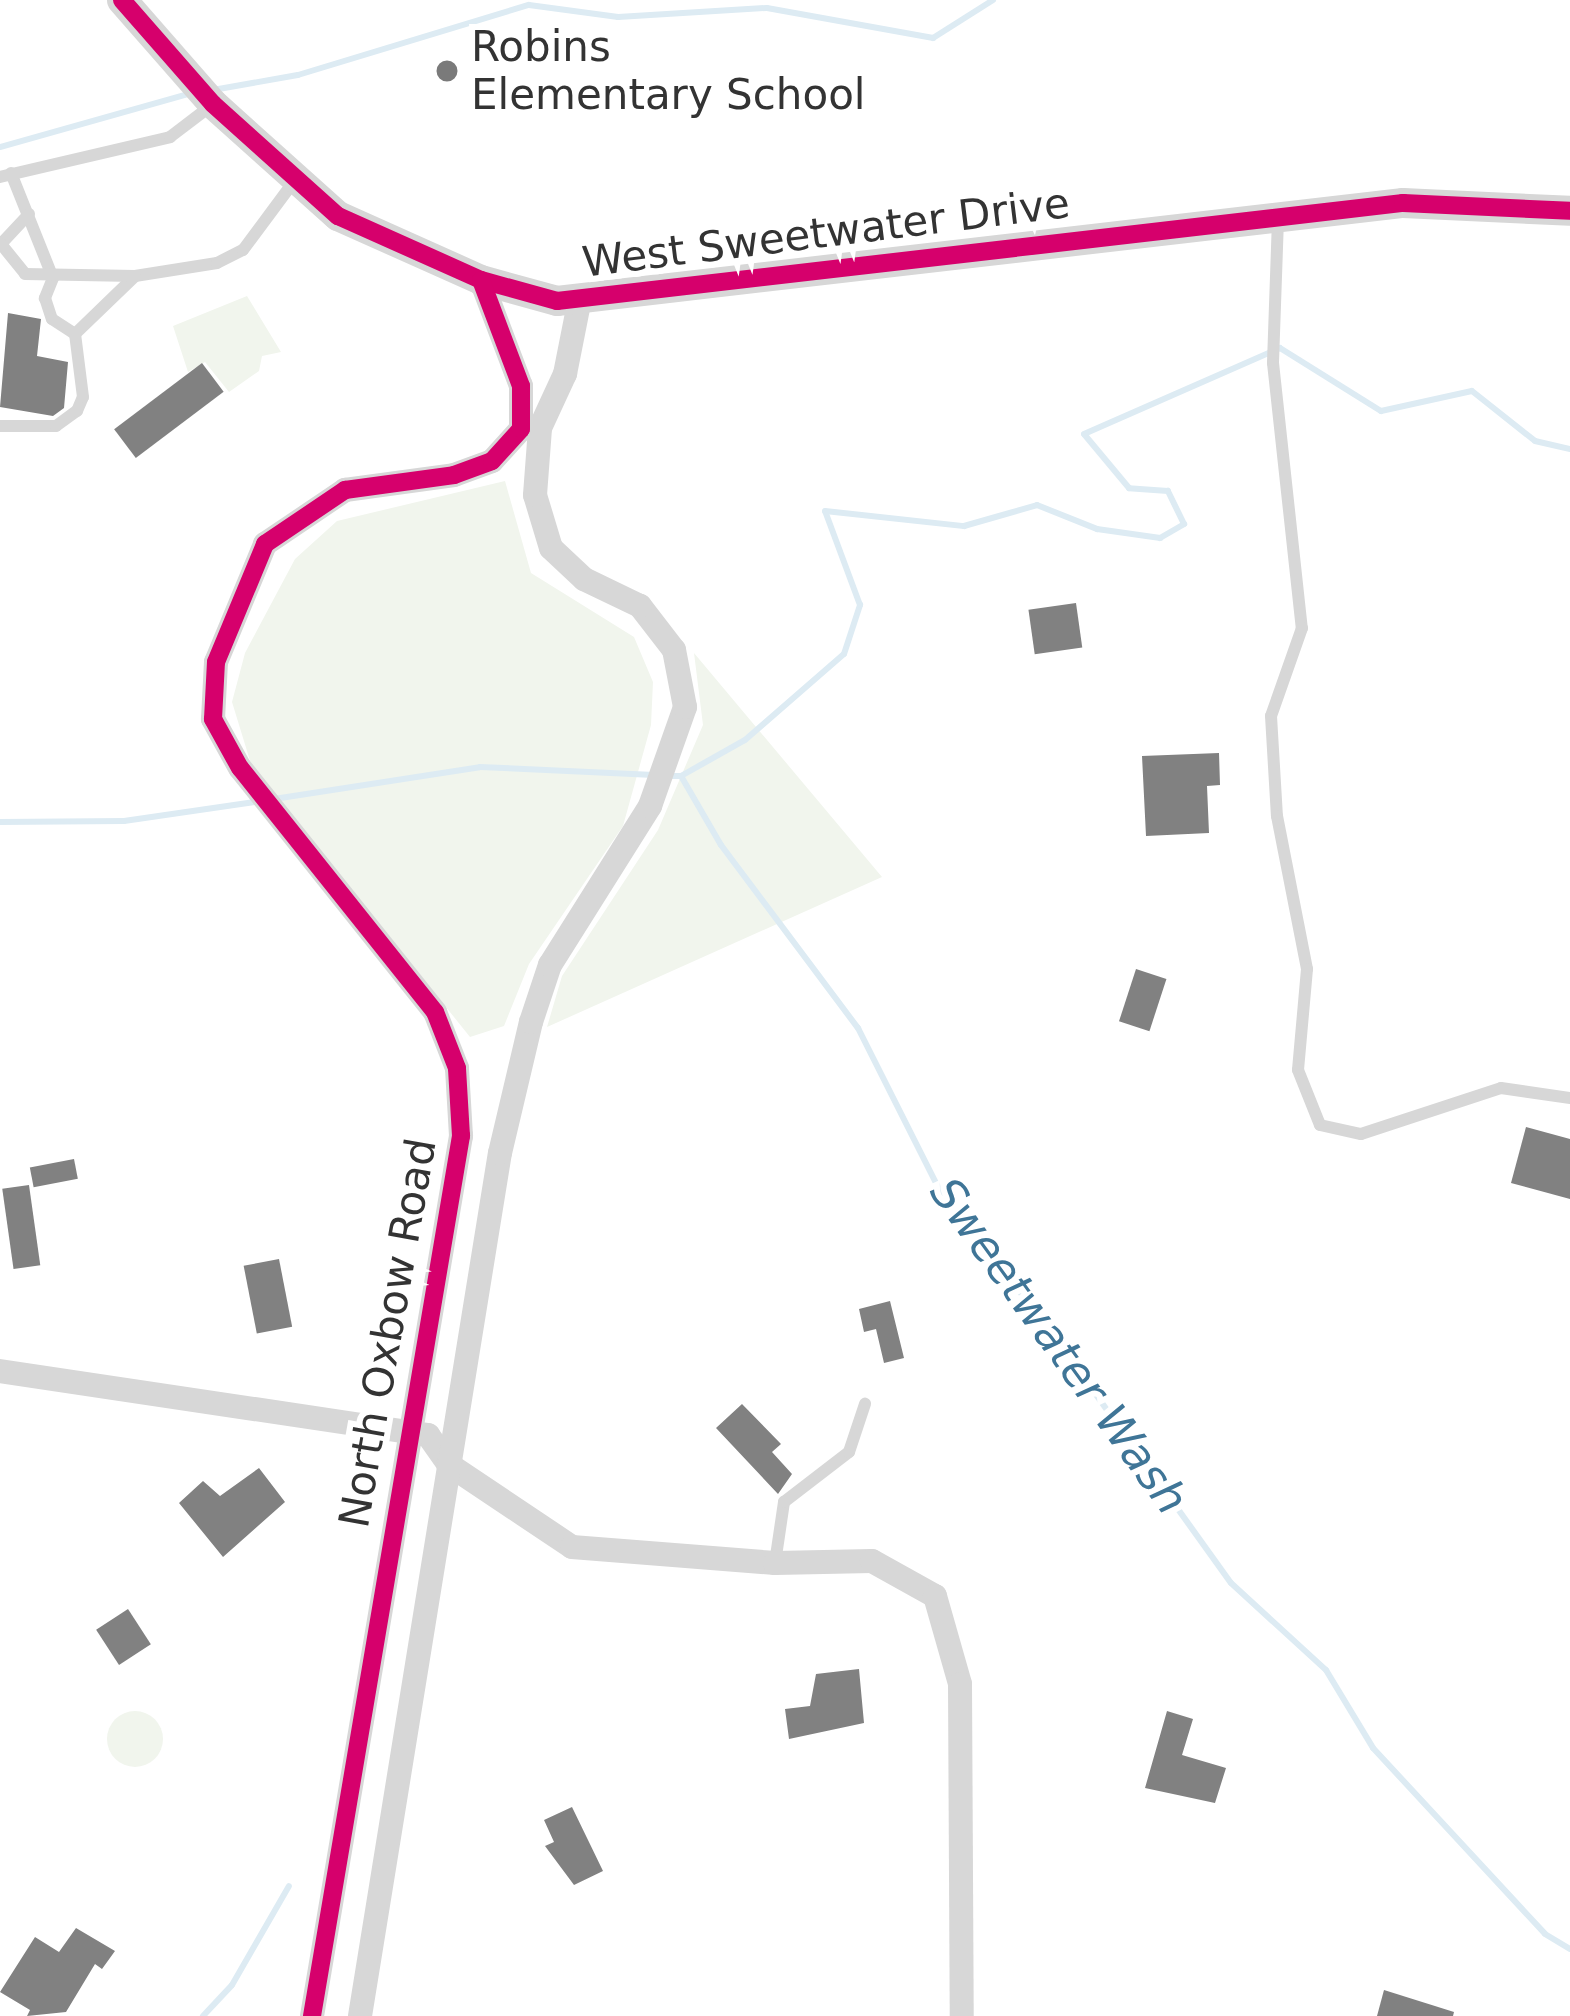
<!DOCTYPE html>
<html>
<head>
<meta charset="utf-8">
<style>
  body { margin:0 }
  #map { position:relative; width:1570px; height:2016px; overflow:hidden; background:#fff; font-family:"DejaVu Sans",sans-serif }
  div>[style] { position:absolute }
  .green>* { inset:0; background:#f1f5ed }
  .round { border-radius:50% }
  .stream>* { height:6px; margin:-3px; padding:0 3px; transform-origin:3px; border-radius:3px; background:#ddebf3 }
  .building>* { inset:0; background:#818181; transform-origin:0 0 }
  .service>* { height:12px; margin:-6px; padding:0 6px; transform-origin:6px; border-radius:6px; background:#d7d7d7 }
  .minor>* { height:24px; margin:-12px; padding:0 12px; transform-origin:12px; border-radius:12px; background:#d7d7d7 }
  .tertiary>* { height:30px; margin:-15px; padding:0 15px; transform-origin:15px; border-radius:15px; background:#d7d7d7 }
  .cycleway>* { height:18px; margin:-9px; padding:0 9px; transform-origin:9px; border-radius:9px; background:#d6006c }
  .dots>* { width:33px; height:33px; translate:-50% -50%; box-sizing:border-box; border:6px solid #fff; border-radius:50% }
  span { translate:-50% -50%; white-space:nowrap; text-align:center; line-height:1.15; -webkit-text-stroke:12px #fff; paint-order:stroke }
  .poi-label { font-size:42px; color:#333 }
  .left { translate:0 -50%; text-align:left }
  .street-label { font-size:42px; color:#333 }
  .water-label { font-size:45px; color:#3f7597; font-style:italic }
</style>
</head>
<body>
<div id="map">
  <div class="green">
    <div style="clip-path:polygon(247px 296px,281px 352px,262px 356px,259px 371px,229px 392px,205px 362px,188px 372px,173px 326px)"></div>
    <div style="clip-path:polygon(505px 481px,531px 573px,634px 637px,653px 682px,651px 725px,623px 826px,529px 964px,504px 1026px,470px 1037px,251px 764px,232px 702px,245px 653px,295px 559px,337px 521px)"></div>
    <div style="clip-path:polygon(694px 653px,882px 877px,547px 1027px,562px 976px,658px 830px,703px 725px)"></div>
    <div class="round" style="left:107px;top:1711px;width:56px;height:56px"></div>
  </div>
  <div class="stream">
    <div style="left:213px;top:90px;width:86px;rotate:-10deg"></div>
    <div style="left:298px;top:75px;width:241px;rotate:-16.9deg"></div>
    <div style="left:529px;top:5px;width:90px;rotate:7.7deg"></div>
    <div style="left:618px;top:17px;width:149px;rotate:-3.5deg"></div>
    <div style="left:767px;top:8px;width:169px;rotate:10.2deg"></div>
    <div style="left:933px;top:38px;width:71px;rotate:-32.3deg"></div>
    <div style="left:0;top:147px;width:195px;rotate:-15.7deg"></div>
    <div style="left:667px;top:776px;width:14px"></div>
    <div style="left:681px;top:776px;width:80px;rotate:59.9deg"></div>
    <div style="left:721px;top:845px;width:229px;rotate:53.2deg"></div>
    <div style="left:858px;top:1028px;width:214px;rotate:63.3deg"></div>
    <div style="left:954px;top:1219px;width:120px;rotate:48deg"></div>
    <div style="left:1034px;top:1308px;width:338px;rotate:54.4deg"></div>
    <div style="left:1231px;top:1583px;width:129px;rotate:42.5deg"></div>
    <div style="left:1326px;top:1670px;width:91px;rotate:58.9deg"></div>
    <div style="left:1373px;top:1748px;width:253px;rotate:47.2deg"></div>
    <div style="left:1545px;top:1934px;width:29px;rotate:31deg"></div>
    <div style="left:681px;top:776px;width:73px;rotate:-29.4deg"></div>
    <div style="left:745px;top:740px;width:131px;rotate:-41deg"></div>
    <div style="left:844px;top:654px;width:52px;rotate:-71.9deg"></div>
    <div style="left:860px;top:605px;width:100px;rotate:-110.4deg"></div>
    <div style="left:825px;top:511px;width:140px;rotate:6.2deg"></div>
    <div style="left:964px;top:526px;width:76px;rotate:-16deg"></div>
    <div style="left:1037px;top:505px;width:65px;rotate:21.8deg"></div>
    <div style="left:1097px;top:529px;width:64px;rotate:8.1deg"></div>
    <div style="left:1160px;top:538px;width:28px;rotate:-30deg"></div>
    <div style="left:1184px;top:524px;width:37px;rotate:-116deg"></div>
    <div style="left:1168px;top:491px;width:39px;rotate:-176deg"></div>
    <div style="left:1129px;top:488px;width:70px;rotate:-129.8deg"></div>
    <div style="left:1084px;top:434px;width:214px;rotate:-23.7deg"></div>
    <div style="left:1280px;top:348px;width:119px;rotate:32deg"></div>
    <div style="left:1381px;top:411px;width:93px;rotate:-12.4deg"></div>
    <div style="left:1472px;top:391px;width:80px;rotate:38.4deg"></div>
    <div style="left:1535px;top:441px;width:36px;rotate:13deg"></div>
    <div style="left:274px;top:799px;width:208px;rotate:-8.8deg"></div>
    <div style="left:480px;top:767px;width:174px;rotate:2.6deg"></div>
    <div style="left:0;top:822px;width:124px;rotate:-0.5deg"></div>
    <div style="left:124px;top:821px;width:132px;rotate:-8.3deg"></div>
    <div style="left:203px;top:2016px;width:42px;rotate:-46.9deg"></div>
    <div style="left:232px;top:1985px;width:114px;rotate:-60.1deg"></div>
  </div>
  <div class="building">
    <div style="clip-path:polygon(8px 313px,41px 319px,37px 356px,68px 362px,64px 408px,53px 416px,0 407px)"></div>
    <div style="left:202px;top:363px;width:36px;height:110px;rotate:53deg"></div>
    <div style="left:1076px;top:603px;width:45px;height:48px;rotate:82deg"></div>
    <div style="clip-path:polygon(1219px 753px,1220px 785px,1207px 786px,1209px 833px,1146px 836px,1142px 756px)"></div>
    <div style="left:1136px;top:969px;width:32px;height:55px;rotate:18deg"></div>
    <div style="clip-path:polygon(1526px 1127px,1570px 1139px,1570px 1199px,1511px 1183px)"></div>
    <div style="left:74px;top:1159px;width:20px;height:45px;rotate:79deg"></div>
    <div style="left:29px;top:1185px;width:81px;height:27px;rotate:82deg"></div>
    <div style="left:279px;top:1259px;width:69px;height:36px;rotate:79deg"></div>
    <div style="clip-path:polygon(890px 1301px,904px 1358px,884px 1363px,876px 1329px,864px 1332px,859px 1309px)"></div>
    <div style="clip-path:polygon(742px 1404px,781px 1444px,772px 1452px,792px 1474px,778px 1494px,716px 1428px)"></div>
    <div style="clip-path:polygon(259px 1468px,285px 1502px,223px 1557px,179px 1503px,203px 1481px,220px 1496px)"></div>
    <div style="left:128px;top:1609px;width:42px;height:38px;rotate:57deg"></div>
    <div style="clip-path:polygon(859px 1669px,864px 1723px,789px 1739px,785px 1709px,810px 1706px,816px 1674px)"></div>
    <div style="clip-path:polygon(1167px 1711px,1193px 1719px,1182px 1755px,1226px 1768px,1215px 1803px,1145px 1788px)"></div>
    <div style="clip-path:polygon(572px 1807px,603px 1871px,574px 1885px,545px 1846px,554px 1842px,544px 1820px)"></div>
    <div style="clip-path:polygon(76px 1928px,115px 1951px,102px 1969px,95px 1964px,66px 2012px,27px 2016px,30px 2010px,0 1992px,35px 1937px,59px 1952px)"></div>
    <div style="clip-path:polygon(1384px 1990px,1454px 2012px,1453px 2016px,1377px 2016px)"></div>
  </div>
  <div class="service">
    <div style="left:11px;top:173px;width:113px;rotate:68.2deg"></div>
    <div style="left:53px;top:278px;width:22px;rotate:112deg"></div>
    <div style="left:45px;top:298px;width:22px;rotate:72deg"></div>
    <div style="left:52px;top:319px;width:27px;rotate:33deg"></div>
    <div style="left:75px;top:334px;width:83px;rotate:-44deg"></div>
    <div style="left:135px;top:276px;width:83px;rotate:-9deg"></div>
    <div style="left:217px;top:263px;width:29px;rotate:-27deg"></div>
    <div style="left:243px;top:250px;width:87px;rotate:-53.4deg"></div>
    <div style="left:0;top:177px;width:175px;rotate:-13.2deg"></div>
    <div style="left:170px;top:137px;width:53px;rotate:-37.3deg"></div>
    <div style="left:29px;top:214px;width:41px;rotate:133deg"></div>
    <div style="left:1px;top:244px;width:38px;rotate:51deg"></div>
    <div style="left:25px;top:274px;width:110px;rotate:1deg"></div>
    <div style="left:1278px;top:219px;width:144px;rotate:92deg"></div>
    <div style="left:1273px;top:363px;width:267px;rotate:83.8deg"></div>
    <div style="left:1302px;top:628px;width:93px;rotate:109.4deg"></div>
    <div style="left:1271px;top:716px;width:100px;rotate:86.6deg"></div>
    <div style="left:1277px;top:816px;width:156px;rotate:78.9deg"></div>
    <div style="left:1307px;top:969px;width:101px;rotate:95.1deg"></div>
    <div style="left:1298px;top:1070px;width:59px;rotate:68.2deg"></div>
    <div style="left:1320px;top:1125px;width:42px;rotate:12.4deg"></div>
    <div style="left:1361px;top:1134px;width:147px;rotate:-18.2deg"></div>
    <div style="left:1501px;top:1088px;width:70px;rotate:8.2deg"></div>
    <div style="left:0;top:426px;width:56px"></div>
    <div style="left:56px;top:426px;width:26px;rotate:-36deg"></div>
    <div style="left:77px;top:411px;width:15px;rotate:-67deg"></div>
    <div style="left:83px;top:397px;width:64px;rotate:-97.2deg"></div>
    <div style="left:775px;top:1563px;width:62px;rotate:-81.6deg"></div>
    <div style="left:784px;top:1502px;width:82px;rotate:-37.6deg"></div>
    <div style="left:849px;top:1452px;width:51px;rotate:-71.6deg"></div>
  </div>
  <div class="minor">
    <div style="left:0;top:1371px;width:433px;rotate:8.5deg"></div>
    <div style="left:428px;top:1435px;width:35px;rotate:55deg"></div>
    <div style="left:448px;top:1464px;width:149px;rotate:33.8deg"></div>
    <div style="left:572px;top:1547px;width:204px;rotate:4.5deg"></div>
    <div style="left:775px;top:1563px;width:97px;rotate:-1.2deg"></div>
    <div style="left:872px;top:1561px;width:72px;rotate:29.1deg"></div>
    <div style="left:935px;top:1596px;width:91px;rotate:74.1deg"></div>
    <div style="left:960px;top:1684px;width:332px;rotate:89.7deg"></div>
    <div style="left:312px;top:2016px;width:893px;rotate:-80.39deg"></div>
    <div style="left:461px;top:1136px;width:68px;rotate:-93.4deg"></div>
    <div style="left:457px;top:1068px;width:60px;rotate:-111.4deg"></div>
    <div style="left:435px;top:1012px;width:312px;rotate:-128.6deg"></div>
    <div style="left:240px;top:768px;width:56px;rotate:-118.9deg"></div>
    <div style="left:213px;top:719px;width:57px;rotate:-87deg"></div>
    <div style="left:216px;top:662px;width:128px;rotate:-67.4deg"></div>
    <div style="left:265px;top:544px;width:97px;rotate:-34deg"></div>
    <div style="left:345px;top:490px;width:110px;rotate:-7.8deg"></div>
    <div style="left:454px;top:475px;width:40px;rotate:-20.2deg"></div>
    <div style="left:492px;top:461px;width:43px;rotate:-47.8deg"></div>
    <div style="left:521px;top:429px;width:43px;rotate:-90deg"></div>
    <div style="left:521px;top:386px;width:113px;rotate:-110.7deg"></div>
    <div style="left:360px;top:2016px;width:874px;rotate:-80.79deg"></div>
    <div style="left:500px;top:1153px;width:135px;rotate:-76.7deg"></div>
    <div style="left:531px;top:1022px;width:60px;rotate:-71.6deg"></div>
    <div style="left:550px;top:965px;width:188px;rotate:-57.8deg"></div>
    <div style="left:650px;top:806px;width:105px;rotate:-70.5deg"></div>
    <div style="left:685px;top:707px;width:58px;rotate:-100.9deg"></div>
    <div style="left:674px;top:650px;width:56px;rotate:-127.7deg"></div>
    <div style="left:640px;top:606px;width:62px;rotate:-154.3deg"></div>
    <div style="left:584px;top:579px;width:45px;rotate:-136.8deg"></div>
    <div style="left:551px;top:548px;width:55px;rotate:-106.8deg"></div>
    <div style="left:535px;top:495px;width:67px;rotate:-85.7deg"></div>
    <div style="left:540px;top:428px;width:60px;rotate:-65.2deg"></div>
    <div style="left:565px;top:374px;width:77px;rotate:-78.8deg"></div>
  </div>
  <div class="tertiary">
    <div style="left:122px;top:0;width:138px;rotate:48.8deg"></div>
    <div style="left:213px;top:104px;width:168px;rotate:41.9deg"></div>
    <div style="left:338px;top:216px;width:157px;rotate:24.1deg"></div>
    <div style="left:481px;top:280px;width:79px;rotate:15.4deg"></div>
    <div style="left:557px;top:301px;width:852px;rotate:-6.61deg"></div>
    <div style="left:1403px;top:203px;width:167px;rotate:2.7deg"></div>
  </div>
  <div class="cycleway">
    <div style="left:122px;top:0;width:138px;rotate:48.8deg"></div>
    <div style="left:213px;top:104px;width:168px;rotate:41.9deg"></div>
    <div style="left:338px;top:216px;width:157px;rotate:24.1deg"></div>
    <div style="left:481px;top:280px;width:79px;rotate:15.4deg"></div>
    <div style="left:557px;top:301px;width:852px;rotate:-6.61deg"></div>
    <div style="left:1403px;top:203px;width:167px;rotate:2.7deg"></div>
    <div style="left:312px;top:2016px;width:893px;rotate:-80.39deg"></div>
    <div style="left:461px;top:1136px;width:68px;rotate:-93.4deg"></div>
    <div style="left:457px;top:1068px;width:60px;rotate:-111.4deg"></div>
    <div style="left:435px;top:1012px;width:312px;rotate:-128.6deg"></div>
    <div style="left:240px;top:768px;width:56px;rotate:-118.9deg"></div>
    <div style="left:213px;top:719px;width:57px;rotate:-87deg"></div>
    <div style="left:216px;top:662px;width:128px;rotate:-67.4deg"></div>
    <div style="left:265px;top:544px;width:97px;rotate:-34deg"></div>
    <div style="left:345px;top:490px;width:110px;rotate:-7.8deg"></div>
    <div style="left:454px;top:475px;width:40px;rotate:-20.2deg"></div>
    <div style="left:492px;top:461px;width:43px;rotate:-47.8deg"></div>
    <div style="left:521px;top:429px;width:43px;rotate:-90deg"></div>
    <div style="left:521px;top:386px;width:113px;rotate:-110.7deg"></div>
  </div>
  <div class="dots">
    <div style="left:447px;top:71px;background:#7a7a7a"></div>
  </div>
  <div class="poi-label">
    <span class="left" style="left:471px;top:71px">Robins<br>Elementary School</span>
  </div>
  <div class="street-label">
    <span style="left:826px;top:233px;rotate:-7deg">West Sweetwater Drive</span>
    <span style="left:388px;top:1333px;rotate:-80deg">North Oxbow Road</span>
  </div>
  <div class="water-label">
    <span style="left:1059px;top:1346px;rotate:54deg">Sweetwater Wash</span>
  </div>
</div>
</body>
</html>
